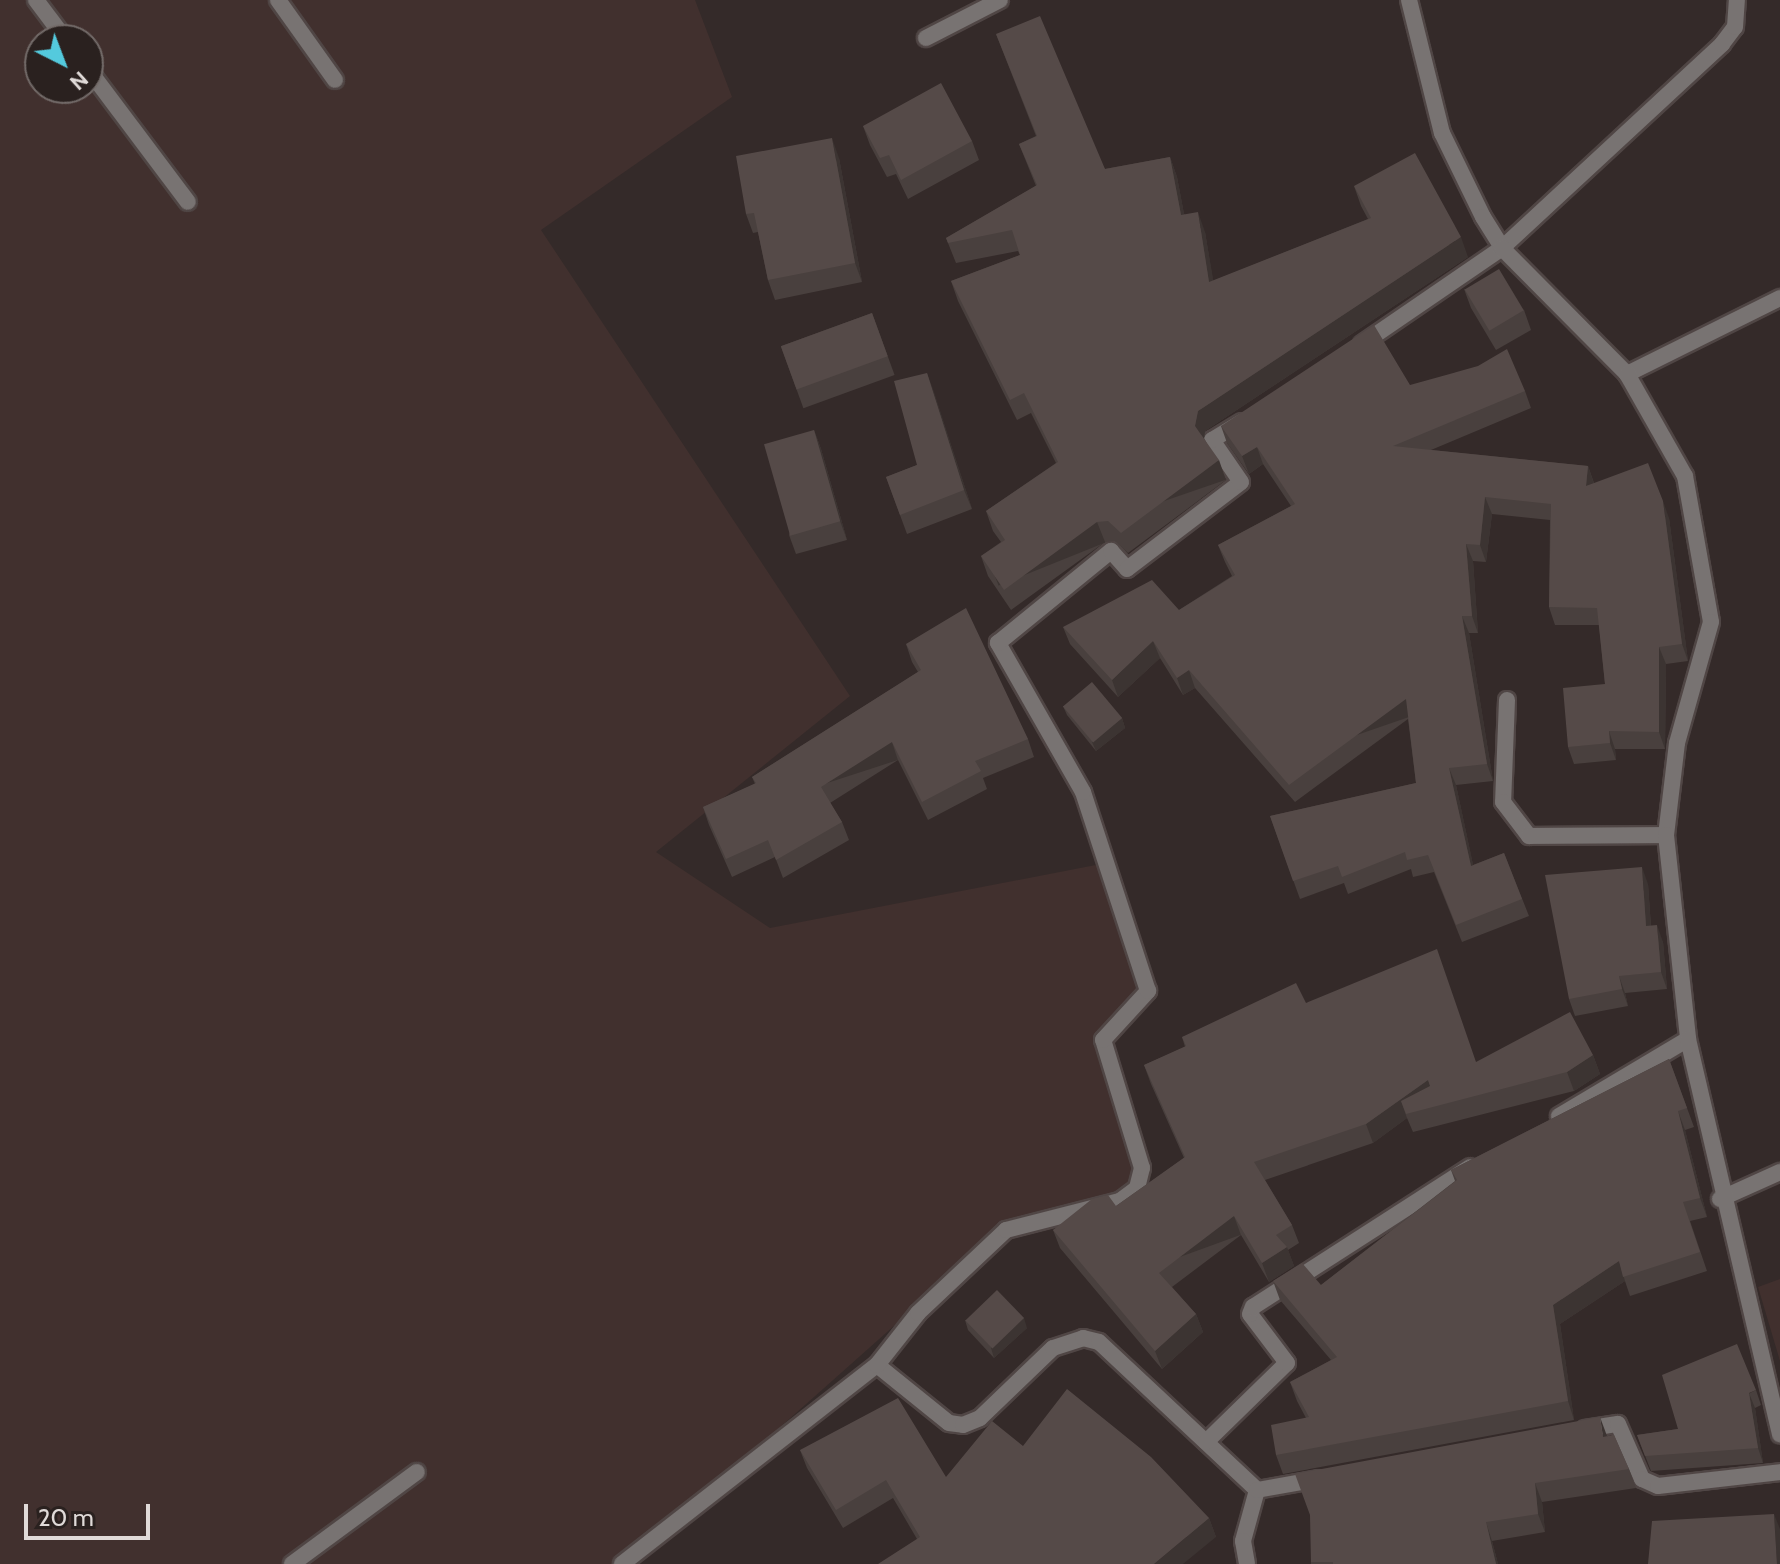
<!DOCTYPE html>
<html>
<head>
<meta charset="utf-8">
<style>
  body { margin:0 }
  #map { position:relative; width:1780px; height:1564px; overflow:hidden; background:#342a29; font-family:Cabin,sans-serif }
  div>[style] { position:absolute }
  .built>* { inset:0; background:#41302e }
  .roads { filter:drop-shadow(2px 0 #504645) drop-shadow(-2px 0 #504645) drop-shadow(0 2px #504645) drop-shadow(0 -2px #504645) }
  .service>* { height:16px; margin:-8px; padding:0 8px; transform-origin:8px; border-radius:8px; background:#787372 }
  .minor>* { height:16px; margin:-8px; padding:0 8px; transform-origin:8px; border-radius:8px; background:#787372 }
  .tertiary>* { height:16px; margin:-8px; padding:0 8px; transform-origin:8px; border-radius:8px; background:#787372 }
  .wall>* { inset:0; background:#49403e; transform-origin:0 0 }
  .shaded-wall>* { inset:0; background:#3c3432; transform-origin:0 0 }
  .building>* { inset:0; background:#554a48; transform-origin:0 0 }
  span { translate:-50% -50%; white-space:nowrap; text-align:center; line-height:1.15; -webkit-text-stroke:7px #2a211f; paint-order:stroke }
  .north { position:absolute; left:24px; top:24px; width:80px; height:80px; box-sizing:border-box; background:#2a211f; border:2px solid #736b69; border-radius:50%; rotate:138deg; font-size:22px; font-weight:700; line-height:32px; text-align:center; color:#e0dad8 }
  .north::after { content:''; display:block; margin:auto; width:28px; height:36px; background:#54cadd; clip-path:polygon(50% 0,100% 100%,50% 72%,0 100%) }
  .scale { position:absolute; left:24px; top:1504px; width:126px; height:36px; box-sizing:border-box; border:4px solid #e0dad8; border-top:0; padding-left:10px; font-size:24px; line-height:28px; white-space:nowrap; color:#e0dad8; -webkit-text-stroke:6px #2a211f; paint-order:stroke }
</style>
</head>
<body>
<div id="map">
  <div class="built">
    <div style="clip-path:polygon(evenodd,0 0,695px 0,732px 97px,541px 230px,850px 696px,656px 852px,770px 928px,1106px 863px,1151px 987px,1098px 1032px,1142px 1189px,1013px 1220px,633px 1558px,635px 1564px,0 1564px,0 0,40px 40px,88px 40px,88px 88px,40px 88px,40px 40px)"></div>
    <div style="clip-path:polygon(1780px 1279px,1780px 1361px,1758px 1287px)"></div>
  </div>
  <div class="roads">
    <div class="service">
      <div style="left:36px;top:0;width:50px;rotate:53.1deg"></div>
      <div style="left:278px;top:0;width:98px;rotate:54.5deg"></div>
      <div style="left:88px;top:69px;width:166px;rotate:53.1deg"></div>
      <div style="left:292px;top:1564px;width:155px;rotate:-36.4deg"></div>
    </div>
    <div class="minor">
      <div style="left:926px;top:38px;width:83px;rotate:-27.2deg"></div>
      <div style="left:1362px;top:344px;width:170px;rotate:-34.4deg"></div>
      <div style="left:1502px;top:248px;width:300px;rotate:-42.8deg"></div>
      <div style="left:1722px;top:44px;width:21px;rotate:-53deg"></div>
      <div style="left:1735px;top:27px;width:27px;rotate:-86deg"></div>
      <div style="left:1627px;top:374px;width:171px;rotate:-26.4deg"></div>
      <div style="left:1507px;top:700px;width:102px;rotate:92.2deg"></div>
      <div style="left:1503px;top:802px;width:43px;rotate:52.6deg"></div>
      <div style="left:1529px;top:836px;width:137px;rotate:-0.4deg"></div>
      <div style="left:1559px;top:1116px;width:150px;rotate:-30.8deg"></div>
      <div style="left:1720px;top:1199px;width:66px;rotate:-24.2deg"></div>
      <div style="left:877px;top:1365px;width:92px;rotate:38.9deg"></div>
      <div style="left:949px;top:1423px;width:14px;rotate:8deg"></div>
      <div style="left:963px;top:1425px;width:18px;rotate:-22deg"></div>
      <div style="left:980px;top:1418px;width:101px;rotate:-43.8deg"></div>
      <div style="left:1053px;top:1348px;width:32px;rotate:-18deg"></div>
      <div style="left:1083px;top:1338px;width:16px;rotate:14deg"></div>
      <div style="left:1099px;top:1342px;width:216px;rotate:43.1deg"></div>
      <div style="left:1257px;top:1490px;width:53px;rotate:105.4deg"></div>
      <div style="left:1243px;top:1541px;width:23px;rotate:80deg"></div>
      <div style="left:1585px;top:1429px;width:33px;rotate:-9deg"></div>
      <div style="left:1618px;top:1424px;width:60px;rotate:66.4deg"></div>
      <div style="left:1642px;top:1479px;width:17px;rotate:24deg"></div>
      <div style="left:1658px;top:1486px;width:123px;rotate:-6.5deg"></div>
      <div style="left:1206px;top:1442px;width:113px;rotate:-44.3deg"></div>
      <div style="left:1287px;top:1363px;width:61px;rotate:-127.1deg"></div>
      <div style="left:1250px;top:1314px;width:8px;rotate:-67deg"></div>
      <div style="left:1253px;top:1307px;width:258px;rotate:-32.8deg"></div>
      <div style="left:1257px;top:1490px;width:62px;rotate:-10.2deg"></div>
      <div style="left:622px;top:1564px;width:323px;rotate:-38deg"></div>
      <div style="left:877px;top:1365px;width:66px;rotate:-51.7deg"></div>
      <div style="left:918px;top:1313px;width:121px;rotate:-43.3deg"></div>
      <div style="left:1006px;top:1230px;width:118px;rotate:-14.3deg"></div>
      <div style="left:1120px;top:1201px;width:21px;rotate:-37deg"></div>
      <div style="left:1137px;top:1188px;width:21px;rotate:-76deg"></div>
      <div style="left:1142px;top:1168px;width:134px;rotate:-106.9deg"></div>
      <div style="left:1103px;top:1040px;width:67px;rotate:-47.4deg"></div>
      <div style="left:1148px;top:991px;width:209px;rotate:-108.1deg"></div>
      <div style="left:1083px;top:792px;width:172px;rotate:-119.7deg"></div>
      <div style="left:998px;top:643px;width:146px;rotate:-39.2deg"></div>
      <div style="left:1111px;top:551px;width:24px;rotate:48deg"></div>
      <div style="left:1127px;top:569px;width:143px;rotate:-37.3deg"></div>
      <div style="left:1241px;top:482px;width:51px;rotate:-124.6deg"></div>
      <div style="left:1212px;top:440px;width:35px;rotate:-31deg"></div>
    </div>
    <div class="tertiary">
      <div style="left:1409px;top:0;width:137px;rotate:76.1deg"></div>
      <div style="left:1442px;top:133px;width:93px;rotate:64deg"></div>
      <div style="left:1483px;top:217px;width:36px;rotate:58deg"></div>
      <div style="left:1502px;top:248px;width:177px;rotate:45.2deg"></div>
      <div style="left:1627px;top:374px;width:117px;rotate:60.4deg"></div>
      <div style="left:1685px;top:476px;width:148px;rotate:79.9deg"></div>
      <div style="left:1711px;top:622px;width:126px;rotate:105.7deg"></div>
      <div style="left:1677px;top:743px;width:93px;rotate:96.8deg"></div>
      <div style="left:1666px;top:835px;width:205px;rotate:83.8deg"></div>
      <div style="left:1688px;top:1039px;width:406px;rotate:76.9deg"></div>
    </div>
  </div>
  <div class="wall">
    <div style="clip-path:polygon(996px 34px,1105px 169px,1170px 157px,1177px 177px,1184px 214px,1205px 232px,1213px 281px,1368px 219px,1361px 206px,1354px 186px,1468px 257px,1205px 431px,1204px 438px,1226px 480px,1128px 553px,1115px 541px,1105px 542px,1011px 610px,988px 576px,981px 556px,1001px 542px,993px 531px,986px 511px,1056px 463px,1031px 413px,1017px 420px,958px 301px,951px 281px,1020px 255px,1018px 251px,956px 263px,946px 238px,1036px 186px,1019px 144px,1036px 136px)"></div>
    <div style="clip-path:polygon(863px 126px,972px 141px,979px 160px,908px 199px,896px 174px,887px 177px,870px 145px)"></div>
    <div style="clip-path:polygon(839px 158px,862px 282px,775px 300px,768px 280px,758px 232px,753px 233px,746px 214px)"></div>
    <div style="clip-path:polygon(1464px 289px,1524px 310px,1531px 330px,1496px 350px,1471px 308px)"></div>
    <div style="left:872px;top:313px;width:66px;height:97px;rotate:70deg"></div>
    <div style="clip-path:polygon(927px 373px,972px 509px,907px 534px,886px 477px,917px 465px)"></div>
    <div style="clip-path:polygon(1410px 385px,1525px 391px,1531px 408px,1431px 450px,1588px 466px,1594px 483px,1669px 518px,1688px 661px,1666px 664px,1665px 749px,1615px 749px,1616px 760px,1574px 764px,1568px 747px,1605px 684px,1599px 625px,1555px 625px,1549px 607px,1550px 520px,1492px 514px,1486px 562px,1473px 561px,1478px 633px,1469px 633px,1493px 781px,1456px 785px,1473px 865px,1504px 853px,1529px 916px,1462px 942px,1434px 872px,1413px 877px,1411px 869px,1348px 894px,1344px 883px,1300px 899px,1270px 816px,1416px 783px,1408px 719px,1295px 802px,1195px 688px,1183px 695px,1160px 658px,1118px 697px,1070px 644px,1063px 627px,1179px 610px,1232px 576px,1225px 562px,1218px 545px,1291px 506px,1263px 464px,1249px 474px,1227px 443px,1221px 426px)"></div>
    <div style="clip-path:polygon(814px 430px,821px 449px,847px 540px,796px 554px,789px 535px)"></div>
    <div style="clip-path:polygon(906px 644px,1028px 739px,1034px 757px,983px 778px,987px 789px,928px 820px,898px 760px,830px 803px,842px 822px,849px 840px,783px 878px,775px 857px,732px 877px,709px 825px,703px 807px,755px 784px,752px 777px,918px 672px,912px 662px)"></div>
    <div style="clip-path:polygon(1063px 706px,1122px 718px,1125px 728px,1096px 751px,1067px 715px)"></div>
    <div style="clip-path:polygon(1648px 884px,1651px 926px,1663px 942px,1667px 989px,1625px 993px,1628px 1006px,1575px 1016px,1569px 999px)"></div>
    <div style="clip-path:polygon(1306px 1003px,1476px 1062px,1593px 1055px,1600px 1074px,1574px 1091px,1413px 1132px,1407px 1118px,1373px 1143px,1265px 1180px,1292px 1225px,1299px 1243px,1288px 1250px,1294px 1266px,1269px 1282px,1241px 1235px,1172px 1287px,1196px 1314px,1203px 1332px,1162px 1369px,1060px 1248px,1053px 1230px,1116px 1206px,1184px 1158px,1151px 1084px,1144px 1065px,1185px 1047px,1182px 1037px)"></div>
    <div style="clip-path:polygon(1669px 1059px,1694px 1127px,1685px 1130px,1707px 1217px,1690px 1221px,1707px 1271px,1630px 1296px,1625px 1281px,1560px 1324px,1574px 1420px,1283px 1474px,1276px 1455px,1306px 1418px,1297px 1401px,1290px 1382px,1331px 1360px,1280px 1300px,1273px 1281px,1321px 1285px,1455px 1181px,1451px 1170px)"></div>
    <div style="clip-path:polygon(965px 1320px,1027px 1328px,994px 1358px,968px 1330px)"></div>
    <div style="clip-path:polygon(1756px 1390px,1761px 1405px,1755px 1408px,1763px 1463px,1651px 1471px,1637px 1435px,1678px 1429px)"></div>
    <div style="clip-path:polygon(1607px 1436px,1629px 1469px,1636px 1488px,1542px 1502px,1545px 1532px,1492px 1541px,1498px 1564px,1311px 1564px,1311px 1562px)"></div>
    <div style="clip-path:polygon(1023px 1446px,1209px 1518px,1216px 1537px,917px 1539px,893px 1498px,843px 1528px,807px 1468px,800px 1450px,946px 1477px)"></div>
  </div>
  <div class="shaded-wall">
    <div style="clip-path:polygon(832px 138px,839px 158px,862px 282px,855px 263px)"></div>
    <div style="clip-path:polygon(1170px 157px,1177px 177px,1188px 235px,1181px 215px)"></div>
    <div style="clip-path:polygon(1198px 212px,1205px 232px,1217px 302px,1209px 282px)"></div>
    <div style="clip-path:polygon(1461px 237px,1468px 257px,1205px 431px,1203px 446px,1195px 426px,1198px 411px)"></div>
    <div style="clip-path:polygon(927px 373px,934px 392px,972px 509px,964px 490px)"></div>
    <div style="clip-path:polygon(814px 430px,821px 449px,847px 540px,840px 521px)"></div>
    <div style="clip-path:polygon(1257px 447px,1263px 464px,1249px 474px,1242px 456px)"></div>
    <div style="left:1219px;top:460px;width:21px;height:122px;rotate:71deg"></div>
    <div style="clip-path:polygon(1588px 466px,1594px 484px,1586px 486px)"></div>
    <div style="clip-path:polygon(1485px 497px,1492px 514px,1486px 562px,1480px 545px)"></div>
    <div style="clip-path:polygon(1663px 501px,1669px 518px,1688px 661px,1682px 644px)"></div>
    <div style="left:1097px;top:522px;width:22px;height:115px;rotate:68deg"></div>
    <div style="clip-path:polygon(1466px 544px,1473px 561px,1478px 633px,1472px 616px)"></div>
    <div style="clip-path:polygon(1462px 616px,1469px 633px,1493px 781px,1487px 764px)"></div>
    <div style="clip-path:polygon(1153px 641px,1160px 658px,1118px 697px,1112px 680px)"></div>
    <div style="clip-path:polygon(1659px 647px,1666px 664px,1665px 749px,1659px 732px)"></div>
    <div style="clip-path:polygon(1189px 670px,1195px 688px,1183px 695px,1177px 678px)"></div>
    <div style="left:1406px;top:699px;width:18px;height:145px;rotate:71deg"></div>
    <div style="clip-path:polygon(1122px 718px,1125px 728px,1096px 751px,1092px 742px)"></div>
    <div style="clip-path:polygon(1609px 731px,1615px 749px,1616px 760px,1610px 743px)"></div>
    <div style="left:892px;top:742px;width:19px;height:84px;rotate:72deg"></div>
    <div style="clip-path:polygon(1449px 768px,1456px 785px,1477px 883px,1471px 866px)"></div>
    <div style="clip-path:polygon(1642px 867px,1648px 884px,1652px 943px,1646px 926px)"></div>
    <div style="clip-path:polygon(1657px 925px,1663px 942px,1667px 989px,1661px 972px)"></div>
    <div style="clip-path:polygon(1619px 976px,1625px 993px,1628px 1006px,1622px 989px)"></div>
    <div style="clip-path:polygon(1593px 1055px,1600px 1074px,1574px 1091px,1567px 1072px)"></div>
    <div style="clip-path:polygon(1428px 1080px,1435px 1098px,1401px 1101px,1407px 1118px,1373px 1143px,1366px 1124px)"></div>
    <div style="clip-path:polygon(1678px 1111px,1685px 1130px,1707px 1217px,1700px 1198px)"></div>
    <div style="left:1234px;top:1216px;width:20px;height:94px;rotate:70deg"></div>
    <div style="clip-path:polygon(1287px 1247px,1294px 1266px,1269px 1282px,1262px 1263px)"></div>
    <div style="clip-path:polygon(1619px 1261px,1625px 1281px,1560px 1324px,1574px 1420px,1568px 1401px,1553px 1305px)"></div>
    <div style="clip-path:polygon(1196px 1314px,1203px 1332px,1162px 1369px,1155px 1351px)"></div>
    <div style="clip-path:polygon(1024px 1318px,1027px 1328px,994px 1358px,991px 1348px)"></div>
    <div style="clip-path:polygon(1749px 1393px,1755px 1408px,1763px 1463px,1758px 1448px)"></div>
    <div style="clip-path:polygon(1600px 1417px,1607px 1436px,1603px 1437px)"></div>
    <div style="clip-path:polygon(1535px 1483px,1542px 1502px,1545px 1532px,1538px 1514px)"></div>
    <div style="clip-path:polygon(1774px 1514px,1780px 1529px,1780px 1564px,1777px 1564px)"></div>
    <div style="clip-path:polygon(1209px 1518px,1216px 1537px,1183px 1564px,1154px 1564px)"></div>
    <div style="clip-path:polygon(1486px 1522px,1492px 1541px,1498px 1564px,1496px 1564px)"></div>
  </div>
  <div class="building">
    <div style="clip-path:polygon(1040px 16px,1105px 169px,1170px 157px,1181px 215px,1198px 212px,1209px 282px,1371px 218px,1354px 186px,1415px 153px,1461px 237px,1198px 411px,1195px 426px,1219px 460px,1121px 533px,1108px 521px,1097px 522px,1004px 590px,981px 556px,1005px 540px,986px 511px,1058px 462px,1024px 393px,1010px 400px,951px 281px,1020px 255px,1012px 230px,948px 243px,946px 238px,1037px 185px,1019px 144px,1037px 136px,996px 34px)"></div>
    <div style="clip-path:polygon(941px 83px,972px 141px,901px 180px,889px 155px,880px 158px,863px 126px)"></div>
    <div style="clip-path:polygon(832px 138px,855px 263px,768px 280px,754px 213px,746px 214px,736px 156px)"></div>
    <div style="left:1499px;top:269px;width:48px;height:40px;rotate:59deg"></div>
    <div style="left:872px;top:313px;width:46px;height:97px;rotate:70deg"></div>
    <div style="clip-path:polygon(1374px 325px,1410px 385px,1478px 366px,1507px 349px,1525px 391px,1393px 446px,1588px 466px,1586px 486px,1648px 463px,1663px 501px,1682px 644px,1659px 647px,1659px 732px,1609px 731px,1610px 743px,1568px 747px,1563px 688px,1605px 684px,1597px 608px,1549px 607px,1551px 504px,1485px 497px,1480px 545px,1466px 544px,1472px 616px,1462px 616px,1487px 764px,1449px 768px,1471px 866px,1504px 853px,1522px 899px,1456px 925px,1428px 855px,1407px 860px,1405px 852px,1342px 877px,1338px 866px,1293px 881px,1270px 816px,1416px 783px,1406px 699px,1289px 785px,1189px 670px,1177px 678px,1153px 641px,1112px 680px,1063px 627px,1152px 580px,1179px 610px,1235px 575px,1218px 545px,1295px 504px,1257px 447px,1242px 456px,1221px 426px)"></div>
    <div style="clip-path:polygon(927px 373px,964px 490px,900px 515px,886px 477px,917px 465px,894px 381px)"></div>
    <div style="left:814px;top:430px;width:95px;height:52px;rotate:74deg"></div>
    <div style="clip-path:polygon(966px 608px,1028px 739px,975px 761px,981px 771px,922px 802px,892px 742px,821px 787px,842px 822px,776px 860px,768px 840px,726px 859px,703px 807px,756px 783px,752px 777px,921px 670px,906px 644px)"></div>
    <div style="left:1092px;top:682px;width:47px;height:38px;rotate:50deg"></div>
    <div style="clip-path:polygon(1642px 867px,1646px 926px,1657px 925px,1661px 972px,1619px 976px,1622px 989px,1569px 999px,1545px 875px)"></div>
    <div style="clip-path:polygon(1437px 949px,1476px 1062px,1570px 1012px,1593px 1055px,1567px 1072px,1406px 1114px,1401px 1101px,1430px 1086px,1428px 1080px,1366px 1124px,1254px 1162px,1292px 1225px,1276px 1235px,1287px 1247px,1262px 1263px,1234px 1216px,1159px 1273px,1196px 1314px,1155px 1351px,1053px 1230px,1092px 1199px,1108px 1195px,1116px 1206px,1185px 1157px,1144px 1065px,1186px 1046px,1182px 1037px,1296px 983px,1306px 1003px)"></div>
    <div style="clip-path:polygon(1669px 1059px,1687px 1108px,1678px 1111px,1700px 1198px,1683px 1202px,1700px 1252px,1623px 1277px,1619px 1261px,1553px 1305px,1568px 1401px,1276px 1455px,1271px 1425px,1309px 1417px,1290px 1382px,1337px 1357px,1273px 1281px,1302px 1263px,1321px 1285px,1457px 1180px,1451px 1170px)"></div>
    <div style="left:997px;top:1290px;width:39px;height:44px;rotate:46deg"></div>
    <div style="clip-path:polygon(1737px 1344px,1756px 1390px,1749px 1393px,1758px 1448px,1645px 1456px,1637px 1435px,1678px 1429px,1662px 1375px)"></div>
    <div style="clip-path:polygon(1067px 1389px,1151px 1457px,1209px 1518px,1154px 1564px,878px 1564px,920px 1537px,886px 1480px,836px 1510px,800px 1450px,898px 1398px,946px 1477px,992px 1421px,1023px 1446px)"></div>
    <div style="clip-path:polygon(1600px 1417px,1603px 1437px,1614px 1435px,1629px 1469px,1535px 1483px,1538px 1514px,1486px 1522px,1496px 1564px,1333px 1564px,1333px 1562px,1311px 1562px,1310px 1515px,1295px 1474px)"></div>
    <div style="clip-path:polygon(1774px 1514px,1777px 1564px,1648px 1564px,1652px 1521px)"></div>
  </div>
  <div class="north">N</div>
  <div class="scale">20 m</div>
</div>
</body>
</html>
